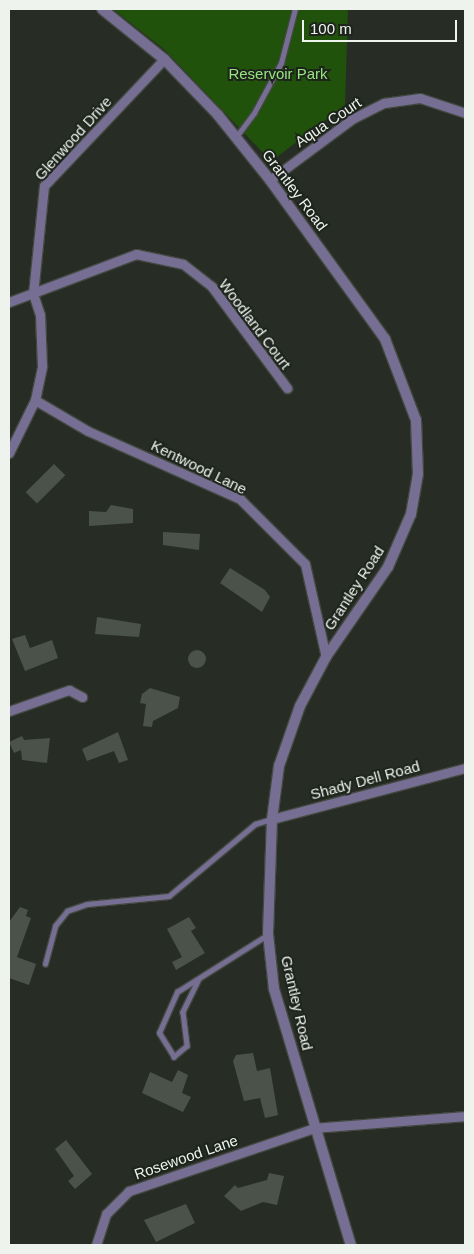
<!DOCTYPE html>
<html>
<head>
<meta charset="utf-8">
<style>
  body { margin:0 }
  #map { position:relative; width:474px; height:1254px; overflow:hidden; background:#272d25; font-family:Helvetica,sans-serif }
  div>[style] { position:absolute }
  .green>* { inset:0; background:#20520b }
  .building>* { inset:0; background:#4b5249; transform-origin:0 0 }
  .round { border-radius:50% }
  .roads { filter:drop-shadow(1px 0 #434941) drop-shadow(-1px 0 #434941) drop-shadow(0 1px #434941) drop-shadow(0 -1px #434941) }
  .service>* { height:4.5px; margin:-2.25px; padding:0 2.25px; transform-origin:2.25px; border-radius:2.25px; background:#776f93 }
  .minor>* { height:9px; margin:-4.5px; padding:0 4.5px; transform-origin:4.5px; border-radius:4.5px; background:#776f93 }
  .tertiary>* { height:10px; margin:-5px; padding:0 5px; transform-origin:5px; border-radius:5px; background:#776f93 }
  span { translate:-50% -50%; white-space:nowrap; text-align:center; line-height:1.15; -webkit-text-stroke:4px #1d241c; paint-order:stroke }
  .park-label { font-size:15px; color:#97e480 }
  .street-label { font-size:15px; color:#eef3ed }
  .frame { position:absolute; inset:0; border:10px solid #eef3ed; pointer-events:none }
  .scale { position:absolute; left:302px; top:20px; width:155px; height:22px; box-sizing:border-box; border:2px solid #eef3ed; border-top:0; padding-left:6px; font-size:15px; line-height:18px; white-space:nowrap; color:#eef3ed; -webkit-text-stroke:4px #1d241c; paint-order:stroke }
</style>
</head>
<body>
<div id="map">
  <div class="green">
    <div style="clip-path:polygon(113px 9px,348px 9px,345px 105px,273px 160px,268px 158px,165px 50px)"></div>
  </div>
  <div class="building">
    <div style="left:54px;top:464px;width:16px;height:40px;rotate:45deg"></div>
    <div style="clip-path:polygon(111px 505px,133px 509px,133px 523px,89px 526px,89px 511px,106px 512px)"></div>
    <div style="clip-path:polygon(163px 532px,200px 534px,199px 550px,163px 545px)"></div>
    <div style="clip-path:polygon(230px 568px,265px 590px,270px 597px,262px 612px,220px 583px)"></div>
    <div style="clip-path:polygon(97px 617px,141px 624px,139px 637px,95px 634px)"></div>
    <div style="clip-path:polygon(25px 635px,30px 648px,52px 640px,58px 658px,25px 671px,12px 639px)"></div>
    <div class="round" style="left:188px;top:650px;width:18px;height:18px"></div>
    <div style="clip-path:polygon(150px 688px,180px 697px,178px 708px,153px 721px,152px 727px,143px 726px,146px 704px,140px 703px,142px 694px)"></div>
    <div style="clip-path:polygon(118px 732px,128px 760px,119px 763px,114px 751px,87px 761px,82px 749px)"></div>
    <div style="clip-path:polygon(22px 736px,24px 740px,50px 738px,47px 763px,22px 760px,21px 750px,14px 753px,9px 742px)"></div>
    <div style="clip-path:polygon(20px 907px,28px 910px,26px 916px,31px 918px,17px 957px,36px 964px,29px 985px,9px 978px,9px 922px)"></div>
    <div style="clip-path:polygon(189px 917px,196px 928px,191px 931px,205px 953px,176px 970px,172px 962px,182px 957px,167px 929px)"></div>
    <div style="clip-path:polygon(253px 1053px,257px 1071px,270px 1068px,278px 1115px,265px 1118px,260px 1098px,244px 1101px,233px 1061px,236px 1055px)"></div>
    <div style="clip-path:polygon(178px 1070px,188px 1075px,182px 1093px,191px 1097px,183px 1112px,142px 1093px,150px 1072px,172px 1082px)"></div>
    <div style="clip-path:polygon(66px 1140px,92px 1174px,75px 1189px,68px 1181px,74px 1176px,55px 1149px)"></div>
    <div style="clip-path:polygon(269px 1173px,284px 1176px,277px 1205px,263px 1202px,241px 1211px,224px 1196px,235px 1185px,238px 1188px,267px 1180px)"></div>
    <div style="clip-path:polygon(186px 1204px,195px 1223px,156px 1242px,144px 1220px)"></div>
  </div>
  <div class="roads">
    <div class="service">
      <div style="left:236px;top:137px;width:30px;rotate:-53deg"></div>
      <div style="left:254px;top:113px;width:57px;rotate:-61.6deg"></div>
      <div style="left:281px;top:63px;width:56px;rotate:-75.5deg"></div>
      <div style="left:45px;top:964px;width:39px;rotate:-75deg"></div>
      <div style="left:55px;top:926px;width:19px;rotate:-51deg"></div>
      <div style="left:67px;top:911px;width:21px;rotate:-19deg"></div>
      <div style="left:87px;top:904px;width:82px;rotate:-5.6deg"></div>
      <div style="left:169px;top:896px;width:112px;rotate:-39.9deg"></div>
      <div style="left:255px;top:824px;width:17px;rotate:-17deg"></div>
      <div style="left:199px;top:979px;width:37px;rotate:116deg"></div>
      <div style="left:183px;top:1012px;width:34px;rotate:83deg"></div>
      <div style="left:187px;top:1046px;width:17px;rotate:140deg"></div>
      <div style="left:174px;top:1057px;width:28px;rotate:-122deg"></div>
      <div style="left:159px;top:1033px;width:45px;rotate:-66.3deg"></div>
      <div style="left:177px;top:992px;width:107px;rotate:-32.3deg"></div>
    </div>
    <div class="minor">
      <div style="left:270px;top:180px;width:102px;rotate:-36.6deg"></div>
      <div style="left:352px;top:119px;width:36px;rotate:-27deg"></div>
      <div style="left:384px;top:103px;width:36px;rotate:-8deg"></div>
      <div style="left:420px;top:98px;width:47px;rotate:18.4deg"></div>
      <div style="left:9px;top:302px;width:136px;rotate:-20.7deg"></div>
      <div style="left:136px;top:254px;width:48px;rotate:12deg"></div>
      <div style="left:183px;top:264px;width:37px;rotate:38deg"></div>
      <div style="left:212px;top:287px;width:126px;rotate:53.4deg"></div>
      <div style="left:35px;top:400px;width:61px;rotate:30.3deg"></div>
      <div style="left:88px;top:431px;width:167px;rotate:24.1deg"></div>
      <div style="left:240px;top:499px;width:92px;rotate:45deg"></div>
      <div style="left:305px;top:564px;width:95px;rotate:77.3deg"></div>
      <div style="left:9px;top:453px;width:59px;rotate:-63.9deg"></div>
      <div style="left:35px;top:400px;width:35px;rotate:-78deg"></div>
      <div style="left:42px;top:366px;width:51px;rotate:-92.2deg"></div>
      <div style="left:40px;top:315px;width:22px;rotate:-108deg"></div>
      <div style="left:33px;top:294px;width:109px;rotate:-84.2deg"></div>
      <div style="left:44px;top:186px;width:175px;rotate:-46.6deg"></div>
      <div style="left:9px;top:711px;width:64px;rotate:-19.3deg"></div>
      <div style="left:69px;top:690px;width:15px;rotate:28deg"></div>
      <div style="left:272px;top:819px;width:200px;rotate:-14.8deg"></div>
      <div style="left:96px;top:1245px;width:33px;rotate:-72deg"></div>
      <div style="left:106px;top:1214px;width:33px;rotate:-45deg"></div>
      <div style="left:129px;top:1191px;width:195px;rotate:-18.8deg"></div>
      <div style="left:314px;top:1128px;width:151px;rotate:-4.5deg"></div>
    </div>
    <div class="tertiary">
      <div style="left:102px;top:9px;width:80px;rotate:38.9deg"></div>
      <div style="left:164px;top:59px;width:78px;rotate:46deg"></div>
      <div style="left:218px;top:115px;width:83px;rotate:51.3deg"></div>
      <div style="left:270px;top:180px;width:196px;rotate:54.1deg"></div>
      <div style="left:385px;top:339px;width:87px;rotate:69.1deg"></div>
      <div style="left:416px;top:420px;width:54px;rotate:87.9deg"></div>
      <div style="left:418px;top:474px;width:41px;rotate:99.9deg"></div>
      <div style="left:411px;top:514px;width:58px;rotate:113.5deg"></div>
      <div style="left:388px;top:567px;width:109px;rotate:124.6deg"></div>
      <div style="left:326px;top:657px;width:55px;rotate:118deg"></div>
      <div style="left:300px;top:706px;width:64px;rotate:109.3deg"></div>
      <div style="left:279px;top:766px;width:53px;rotate:97.5deg"></div>
      <div style="left:272px;top:819px;width:115px;rotate:92deg"></div>
      <div style="left:268px;top:934px;width:55px;rotate:83.8deg"></div>
      <div style="left:274px;top:989px;width:267px;rotate:73.3deg"></div>
    </div>
  </div>
  <div class="park-label">
    <span style="left:278px;top:74px">Reservoir Park</span>
  </div>
  <div class="street-label">
    <span style="left:328px;top:122px;rotate:-34deg">Aqua Court</span>
    <span style="left:73px;top:138px;rotate:-48deg">Glenwood Drive</span>
    <span style="left:295px;top:190px;rotate:53deg">Grantley Road</span>
    <span style="left:255px;top:324px;rotate:53deg">Woodland Court</span>
    <span style="left:199px;top:467px;rotate:26deg">Kentwood Lane</span>
    <span style="left:354px;top:588px;rotate:-57deg">Grantley Road</span>
    <span style="left:365px;top:780px;rotate:-15deg">Shady Dell Road</span>
    <span style="left:297px;top:1003px;rotate:77deg">Grantley Road</span>
    <span style="left:186px;top:1157px;rotate:-19deg">Rosewood Lane</span>
  </div>
  <div class="frame"></div>
  <div class="scale">100 m</div>
</div>
</body>
</html>
